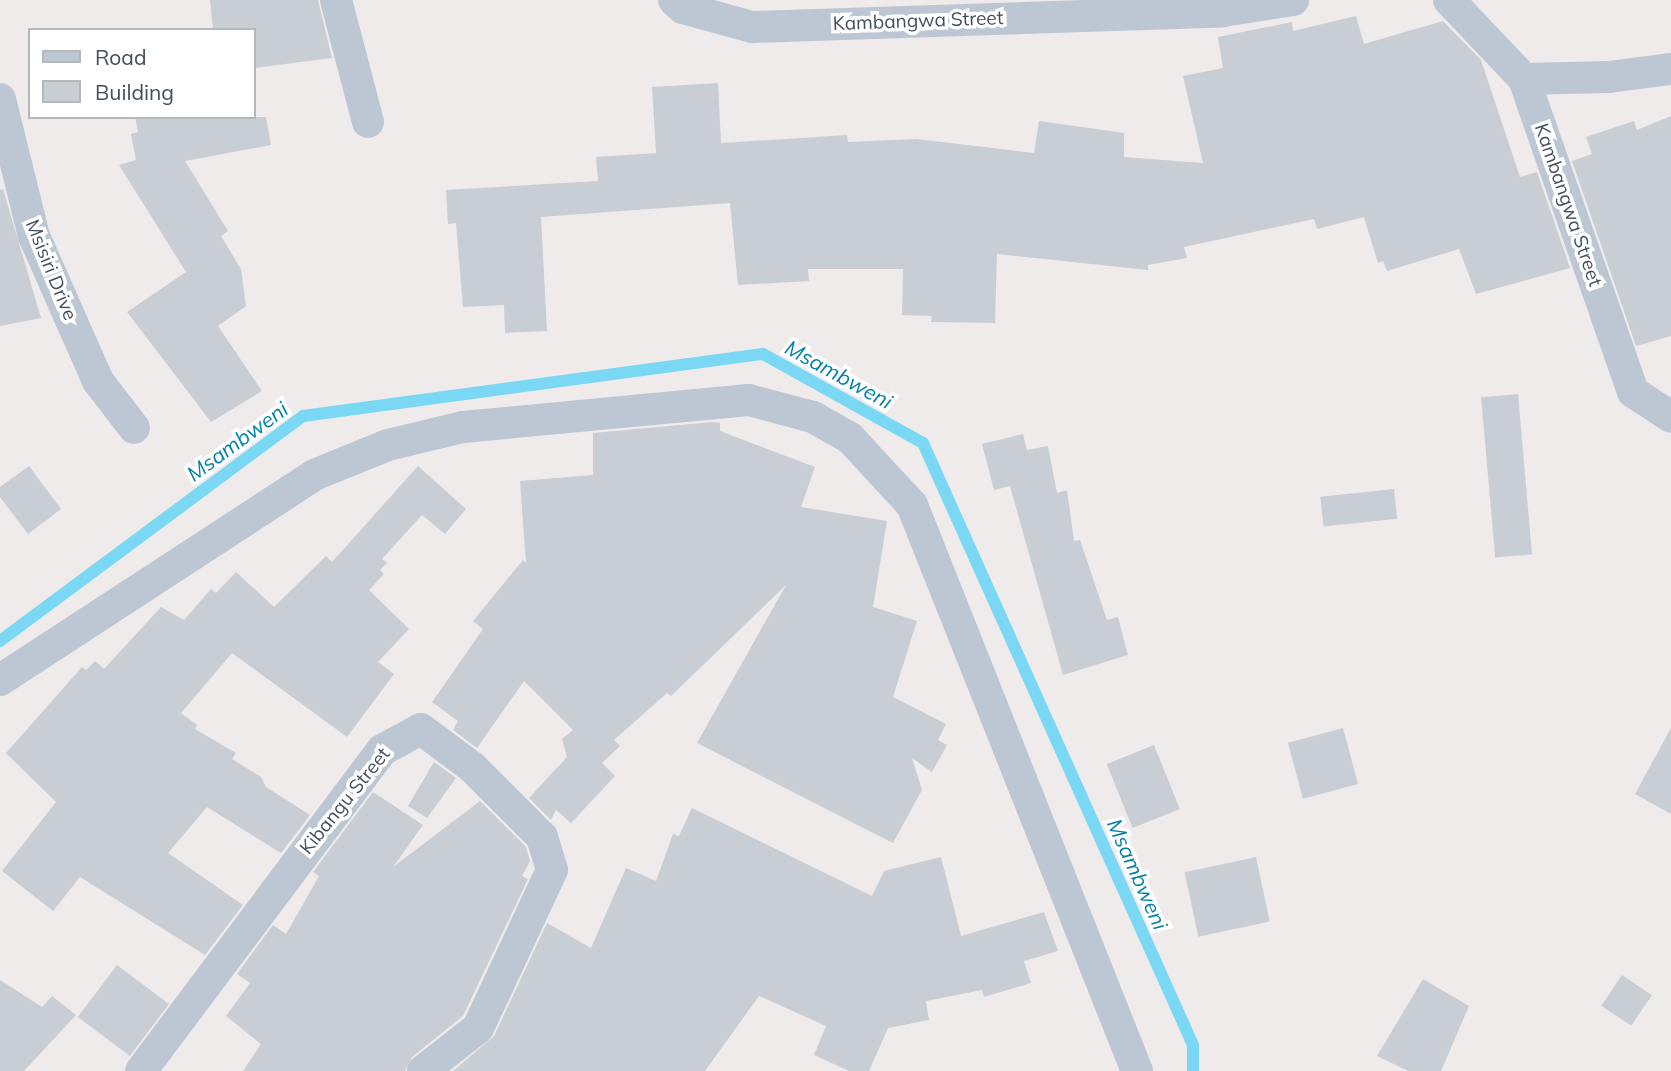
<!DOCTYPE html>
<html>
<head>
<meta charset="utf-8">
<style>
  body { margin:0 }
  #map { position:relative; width:1671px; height:1071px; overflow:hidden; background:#efebeb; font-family:Mulish,sans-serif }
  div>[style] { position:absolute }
  .stream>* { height:12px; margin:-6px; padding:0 6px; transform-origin:6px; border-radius:6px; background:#7bd8f4 }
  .building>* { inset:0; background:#c9cdd4; transform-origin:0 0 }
  .street>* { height:32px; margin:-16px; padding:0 16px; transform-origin:16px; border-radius:16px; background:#bdc7d3 }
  span { translate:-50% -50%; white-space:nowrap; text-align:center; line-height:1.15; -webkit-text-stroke:7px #fff; paint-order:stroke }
  .street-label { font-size:19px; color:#424e5a }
  .water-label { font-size:21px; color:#0180a7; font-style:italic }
  .legend { position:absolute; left:28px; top:28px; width:228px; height:91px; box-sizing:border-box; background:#fff; border:2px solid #b3b8bd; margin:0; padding:9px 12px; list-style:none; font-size:21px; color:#424e5a }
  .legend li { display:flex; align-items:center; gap:14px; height:35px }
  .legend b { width:35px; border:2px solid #b3b8bd }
</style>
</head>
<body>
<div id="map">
  <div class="stream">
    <div style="left:0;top:641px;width:377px;rotate:-36.6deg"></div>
    <div style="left:303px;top:416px;width:464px;rotate:-7.7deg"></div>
    <div style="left:763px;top:354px;width:183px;rotate:29.1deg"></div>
    <div style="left:923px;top:443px;width:660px;rotate:65.84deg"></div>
    <div style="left:1193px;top:1045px;width:26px;rotate:90deg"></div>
  </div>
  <div class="building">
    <div style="clip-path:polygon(210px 0,318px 0,332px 58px,254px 68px,254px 30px,213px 30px)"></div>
    <div style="clip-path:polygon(1356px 16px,1364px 44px,1443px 21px,1481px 60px,1520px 177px,1537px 172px,1570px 268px,1476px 294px,1459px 249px,1387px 271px,1383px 261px,1378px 263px,1364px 217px,1317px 229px,1314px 219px,1184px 247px,1187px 258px,1148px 265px,1148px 270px,997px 254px,995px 323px,931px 322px,932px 316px,902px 315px,903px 269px,808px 269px,809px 281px,738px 285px,730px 203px,541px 217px,547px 331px,505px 333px,504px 305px,463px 307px,456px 223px,448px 224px,446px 190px,598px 181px,596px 157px,656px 153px,652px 87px,718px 83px,721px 143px,847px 135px,848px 142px,916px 139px,1034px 153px,1039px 121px,1124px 133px,1124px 157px,1203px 163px,1183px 76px,1223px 68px,1218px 37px,1292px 22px,1293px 31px)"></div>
    <div style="clip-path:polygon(1671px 116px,1671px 336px,1636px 346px,1572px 161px,1592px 154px,1586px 137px,1634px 121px,1637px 130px)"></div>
    <div style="clip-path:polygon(135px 117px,266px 117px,271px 145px,185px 161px,228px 231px,221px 236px,241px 269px,246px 306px,218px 326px,262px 391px,211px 422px,127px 312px,186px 272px,119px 165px,136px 160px,131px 134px,138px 132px)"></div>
    <div style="clip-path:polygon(3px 189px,41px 318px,0 326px,0 190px)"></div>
    <div style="left:1518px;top:394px;width:161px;height:37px;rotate:85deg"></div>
    <div style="clip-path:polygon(713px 422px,720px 423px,720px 431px,815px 467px,801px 507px,887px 521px,873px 607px,917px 621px,893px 697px,946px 724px,938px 740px,947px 745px,932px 772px,912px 758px,922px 790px,893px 843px,697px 743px,786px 585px,671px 696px,667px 693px,614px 740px,620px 746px,602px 763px,615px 776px,571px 823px,556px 810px,551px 820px,529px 798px,567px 757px,562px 739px,573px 730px,524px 681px,477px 748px,453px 730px,458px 721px,432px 702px,483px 629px,473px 621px,523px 560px,526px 563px,520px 481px,593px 475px,593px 433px)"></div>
    <div style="clip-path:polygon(1023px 434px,1027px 450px,1048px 446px,1057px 493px,1067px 490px,1074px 541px,1080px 540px,1107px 620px,1118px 617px,1128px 655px,1063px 675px,1010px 486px,994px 490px,982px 444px)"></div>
    <div style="clip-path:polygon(29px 466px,61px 509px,28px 534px,0 497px,0 487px)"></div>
    <div style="clip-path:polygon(418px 466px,466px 509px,445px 534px,422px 515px,382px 559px,387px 563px,380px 570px,384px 574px,369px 590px,409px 629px,378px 662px,394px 674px,347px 737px,232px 653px,181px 713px,197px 725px,195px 729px,236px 753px,232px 759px,261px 777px,266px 787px,310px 815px,281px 853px,207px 807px,168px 853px,243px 905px,205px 955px,80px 877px,53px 911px,2px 871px,56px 802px,6px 753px,82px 667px,86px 670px,95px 661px,104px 669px,161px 607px,184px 620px,211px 589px,216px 593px,236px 572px,274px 607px,326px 556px,332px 562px)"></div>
    <div style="left:1394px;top:489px;width:30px;height:74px;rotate:84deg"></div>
    <div style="left:1343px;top:728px;width:58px;height:57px;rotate:75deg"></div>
    <div style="clip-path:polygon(1671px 728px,1671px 814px,1635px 794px)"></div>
    <div style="left:1154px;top:745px;width:69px;height:51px;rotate:68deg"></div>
    <div style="clip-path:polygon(434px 762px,456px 778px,427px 818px,408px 806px)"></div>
    <div style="clip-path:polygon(373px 792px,423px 825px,393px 867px,480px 801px,526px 847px,530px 861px,522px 876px,528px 879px,463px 1016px,412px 1057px,405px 1071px,243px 1071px,261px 1044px,226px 1016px,250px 983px,237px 974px,273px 925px,286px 934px,319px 876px,313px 872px)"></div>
    <div style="clip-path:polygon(692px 808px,872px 896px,884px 871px,941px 857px,961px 936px,1044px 912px,1058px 951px,1024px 961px,1031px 983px,984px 997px,982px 990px,926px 1001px,929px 1020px,888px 1028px,869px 1071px,849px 1071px,814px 1055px,826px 1026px,759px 996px,705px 1071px,453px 1071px,494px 1036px,547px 923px,591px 948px,626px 868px,656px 881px,673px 834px,679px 836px)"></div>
    <div style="left:1256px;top:857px;width:66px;height:73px;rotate:78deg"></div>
    <div style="left:117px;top:965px;width:65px;height:65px;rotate:37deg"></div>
    <div style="left:1622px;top:975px;width:36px;height:37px;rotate:34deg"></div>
    <div style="clip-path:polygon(1423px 979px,1469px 1006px,1441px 1071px,1408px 1071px,1377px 1056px)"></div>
    <div style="clip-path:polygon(0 980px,42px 1007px,52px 996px,76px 1015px,24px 1071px,0 1071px)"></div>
  </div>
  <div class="street">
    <div style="left:336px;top:0;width:126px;rotate:75.3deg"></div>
    <div style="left:674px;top:0;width:12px;rotate:42deg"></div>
    <div style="left:683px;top:8px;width:72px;rotate:15.4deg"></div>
    <div style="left:752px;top:27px;width:471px;rotate:-1.9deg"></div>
    <div style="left:1223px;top:11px;width:71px;rotate:-8.9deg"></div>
    <div style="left:1449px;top:0;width:109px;rotate:46.5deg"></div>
    <div style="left:1524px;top:79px;width:331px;rotate:70.8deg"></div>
    <div style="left:1633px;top:392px;width:45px;rotate:33.3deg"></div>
    <div style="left:1524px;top:79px;width:85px;rotate:-1.3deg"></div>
    <div style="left:1609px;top:77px;width:63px;rotate:-7.4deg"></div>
    <div style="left:0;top:99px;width:141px;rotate:76.1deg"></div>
    <div style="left:34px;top:236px;width:158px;rotate:66.2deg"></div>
    <div style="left:98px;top:381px;width:59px;rotate:52.5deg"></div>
    <div style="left:0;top:680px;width:375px;rotate:-33.1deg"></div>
    <div style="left:314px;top:475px;width:80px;rotate:-22.1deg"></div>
    <div style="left:388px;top:445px;width:77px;rotate:-13.5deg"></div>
    <div style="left:463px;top:427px;width:287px;rotate:-5.4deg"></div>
    <div style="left:749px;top:400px;width:66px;rotate:14.9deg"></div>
    <div style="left:813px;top:417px;width:43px;rotate:29.6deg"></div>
    <div style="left:850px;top:438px;width:91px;rotate:47.2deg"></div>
    <div style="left:912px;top:505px;width:609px;rotate:68.32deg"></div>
    <div style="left:141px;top:1071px;width:401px;rotate:-53.1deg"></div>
    <div style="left:382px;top:750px;width:44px;rotate:-28.3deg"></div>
    <div style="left:421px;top:729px;width:64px;rotate:36.7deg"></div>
    <div style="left:472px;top:767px;width:99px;rotate:45deg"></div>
    <div style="left:542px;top:837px;width:34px;rotate:73deg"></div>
    <div style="left:552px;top:870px;width:174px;rotate:115.1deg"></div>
    <div style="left:478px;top:1028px;width:70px;rotate:142deg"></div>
  </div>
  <div class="street-label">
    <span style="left:918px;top:21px;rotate:-2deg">Kambangwa Street</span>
    <span style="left:1568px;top:205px;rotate:71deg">Kambangwa Street</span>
    <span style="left:51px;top:270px;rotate:68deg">Msisiri Drive</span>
    <span style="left:345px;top:801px;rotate:-51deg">Kibangu Street</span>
  </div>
  <div class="water-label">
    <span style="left:839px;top:374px;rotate:29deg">Msambweni</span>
    <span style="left:237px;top:441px;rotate:-36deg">Msambweni</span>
    <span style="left:1138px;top:874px;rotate:66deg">Msambweni</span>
  </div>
  <ul class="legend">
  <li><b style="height:9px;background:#bdc7d3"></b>Road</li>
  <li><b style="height:19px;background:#c9cdd4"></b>Building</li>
  </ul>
</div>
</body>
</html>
